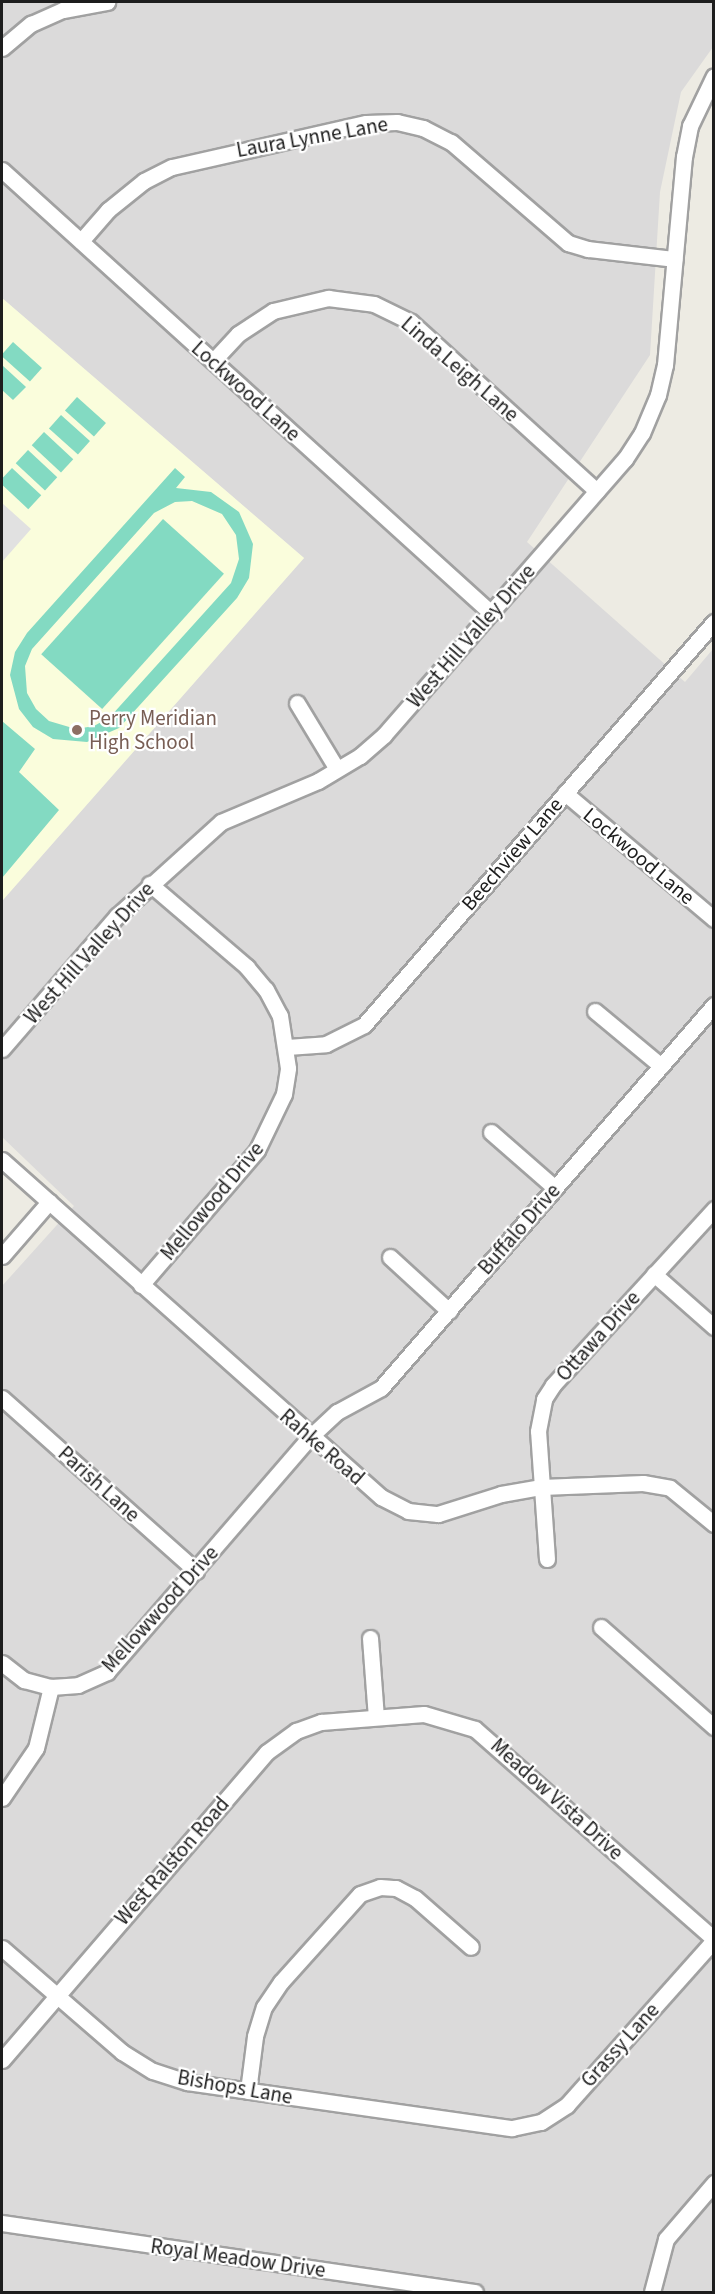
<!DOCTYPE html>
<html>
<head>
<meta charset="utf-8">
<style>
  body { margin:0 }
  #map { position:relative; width:715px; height:2294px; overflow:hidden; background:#edebe3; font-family:"Source Sans 3",sans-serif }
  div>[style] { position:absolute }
  .residential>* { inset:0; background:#dbdada }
  .education>* { inset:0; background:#fafddc }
  .pitch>* { inset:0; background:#83dac2; transform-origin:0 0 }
  .parking>* { inset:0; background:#e1e1e1 }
  .roads { filter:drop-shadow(2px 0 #a1a1a1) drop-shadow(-2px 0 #a1a1a1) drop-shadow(0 2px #a1a1a1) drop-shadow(0 -2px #a1a1a1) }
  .minor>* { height:15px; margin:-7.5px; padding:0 7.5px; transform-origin:7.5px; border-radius:7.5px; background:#fff }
  .dots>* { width:16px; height:16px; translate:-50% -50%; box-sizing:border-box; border:3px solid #fff; border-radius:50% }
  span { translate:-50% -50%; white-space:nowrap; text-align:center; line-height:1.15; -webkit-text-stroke:4.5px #fff; paint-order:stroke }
  .street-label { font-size:21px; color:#1d1d1d }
  .education-label { font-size:21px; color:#785e54 }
  .left { translate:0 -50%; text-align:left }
  .frame { position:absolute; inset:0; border:3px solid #1d1d1d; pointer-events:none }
</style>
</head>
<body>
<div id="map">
  <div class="residential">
    <div style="clip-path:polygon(2px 2px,713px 2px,713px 47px,681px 92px,660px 192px,650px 355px,527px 542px,685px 682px,713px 649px,713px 2292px,2px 2292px,2px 1286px,74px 1206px,2px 1137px,2px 901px,304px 558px,2px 298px)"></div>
  </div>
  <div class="education">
    <div style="clip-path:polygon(2px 298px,304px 558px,2px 901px)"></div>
  </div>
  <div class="pitch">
    <div style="left:13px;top:342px;width:39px;height:18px;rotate:42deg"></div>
    <div style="clip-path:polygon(2px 365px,26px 387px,13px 400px,2px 390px)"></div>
    <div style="left:77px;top:397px;width:39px;height:18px;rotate:42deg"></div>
    <div style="left:61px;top:415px;width:39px;height:18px;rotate:42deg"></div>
    <div style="left:44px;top:432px;width:40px;height:18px;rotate:43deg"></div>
    <div style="left:28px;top:450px;width:40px;height:18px;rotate:43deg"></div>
    <div style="left:12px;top:468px;width:40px;height:19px;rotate:43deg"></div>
    <div style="clip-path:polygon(evenodd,175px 468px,185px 477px,176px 488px,211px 492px,239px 512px,253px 544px,249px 578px,237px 598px,119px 728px,87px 742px,53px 739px,33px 727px,19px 709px,10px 675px,15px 652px,27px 633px,175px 468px,192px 501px,222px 514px,236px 535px,239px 559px,231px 583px,110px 717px,94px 726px,76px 729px,49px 721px,36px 709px,27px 693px,25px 666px,32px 649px,154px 513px,175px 502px,192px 501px)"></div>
    <div style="left:163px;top:519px;width:82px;height:182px;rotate:42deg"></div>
    <div style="clip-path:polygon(2px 721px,35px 749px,19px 772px,59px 810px,2px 878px)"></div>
  </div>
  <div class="parking">
    <div style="clip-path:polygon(2px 503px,31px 529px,2px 562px)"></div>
  </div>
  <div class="roads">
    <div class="minor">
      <div style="left:2px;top:48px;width:38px;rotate:-40deg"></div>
      <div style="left:31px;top:24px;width:35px;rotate:-24deg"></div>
      <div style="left:63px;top:10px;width:45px;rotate:-10.3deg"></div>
      <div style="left:2px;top:170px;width:660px;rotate:42.17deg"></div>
      <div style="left:81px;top:241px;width:41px;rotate:-48.9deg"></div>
      <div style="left:108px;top:210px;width:46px;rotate:-38.9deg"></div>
      <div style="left:144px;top:181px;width:31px;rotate:-27deg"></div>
      <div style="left:172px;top:167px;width:199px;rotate:-12.8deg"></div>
      <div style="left:366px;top:123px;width:31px;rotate:-2deg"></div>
      <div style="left:397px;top:122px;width:27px;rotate:13deg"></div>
      <div style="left:423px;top:128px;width:31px;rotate:27deg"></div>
      <div style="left:451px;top:142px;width:155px;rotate:40.8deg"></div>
      <div style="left:568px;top:243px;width:21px;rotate:17deg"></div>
      <div style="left:588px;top:249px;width:87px;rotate:6.6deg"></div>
      <div style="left:213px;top:361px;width:37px;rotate:-47deg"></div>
      <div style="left:238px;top:334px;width:42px;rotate:-33.3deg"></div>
      <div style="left:273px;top:311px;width:57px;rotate:-13.3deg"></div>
      <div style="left:328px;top:298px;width:46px;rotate:7.4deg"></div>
      <div style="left:374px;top:304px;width:41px;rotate:25.9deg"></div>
      <div style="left:411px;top:322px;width:251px;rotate:42.3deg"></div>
      <div style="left:297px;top:703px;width:77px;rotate:58.8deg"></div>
      <div style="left:565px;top:793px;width:195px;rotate:40.2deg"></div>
      <div style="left:595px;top:1011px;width:86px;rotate:39.8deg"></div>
      <div style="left:287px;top:1047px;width:39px;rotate:-4deg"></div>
      <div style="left:326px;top:1044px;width:42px;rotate:-26.6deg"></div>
      <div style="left:364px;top:1025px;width:534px;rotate:-49.03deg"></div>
      <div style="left:2px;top:1049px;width:176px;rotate:-49.2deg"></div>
      <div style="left:117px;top:916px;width:140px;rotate:-42.1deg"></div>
      <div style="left:221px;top:822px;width:105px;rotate:-22.9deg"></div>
      <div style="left:318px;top:781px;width:49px;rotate:-30.8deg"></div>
      <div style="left:360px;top:756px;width:32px;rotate:-41deg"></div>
      <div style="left:384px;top:735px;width:366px;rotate:-48.9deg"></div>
      <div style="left:625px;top:459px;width:31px;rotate:-57deg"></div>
      <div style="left:642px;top:433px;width:41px;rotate:-67.2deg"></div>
      <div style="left:658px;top:395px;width:31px;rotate:-77deg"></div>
      <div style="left:665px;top:365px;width:209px;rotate:-84.8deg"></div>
      <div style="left:684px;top:157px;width:32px;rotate:-79deg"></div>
      <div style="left:690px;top:126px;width:55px;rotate:-64.4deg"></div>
      <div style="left:491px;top:1132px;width:85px;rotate:41.2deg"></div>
      <div style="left:2px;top:1160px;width:507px;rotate:41.64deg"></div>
      <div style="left:381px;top:1497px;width:30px;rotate:27deg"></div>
      <div style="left:408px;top:1511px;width:30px;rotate:6deg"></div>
      <div style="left:438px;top:1514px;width:66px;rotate:-17.6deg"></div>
      <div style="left:501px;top:1494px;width:41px;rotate:-9.9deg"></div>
      <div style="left:541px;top:1487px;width:102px;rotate:-2.2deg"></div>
      <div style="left:643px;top:1483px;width:27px;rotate:10deg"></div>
      <div style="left:670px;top:1488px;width:57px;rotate:39.3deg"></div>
      <div style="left:2px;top:1256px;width:72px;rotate:-49deg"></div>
      <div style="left:390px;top:1257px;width:80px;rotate:42.5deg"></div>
      <div style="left:654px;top:1274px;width:80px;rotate:41.5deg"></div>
      <div style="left:141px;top:1285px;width:178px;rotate:-49.3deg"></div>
      <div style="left:257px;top:1150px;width:62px;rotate:-64.3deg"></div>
      <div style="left:284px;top:1094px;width:26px;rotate:-81deg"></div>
      <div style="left:288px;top:1068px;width:53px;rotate:-98.7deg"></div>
      <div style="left:280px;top:1016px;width:30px;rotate:-118deg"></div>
      <div style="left:266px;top:990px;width:30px;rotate:-130deg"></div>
      <div style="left:247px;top:967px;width:128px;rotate:-139.4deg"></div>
      <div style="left:2px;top:1398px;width:260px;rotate:41.7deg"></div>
      <div style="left:547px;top:1559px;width:128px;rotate:-94deg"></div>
      <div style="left:538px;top:1431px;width:33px;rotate:-79deg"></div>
      <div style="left:544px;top:1399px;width:17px;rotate:-57deg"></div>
      <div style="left:553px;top:1385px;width:239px;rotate:-47.5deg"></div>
      <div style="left:601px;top:1627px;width:151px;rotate:41.5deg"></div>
      <div style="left:370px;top:1638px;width:79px;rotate:85.7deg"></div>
      <div style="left:2px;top:1663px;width:28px;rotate:38deg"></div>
      <div style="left:24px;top:1680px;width:28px;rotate:15deg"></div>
      <div style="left:51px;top:1687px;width:27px;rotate:-4deg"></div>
      <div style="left:78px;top:1685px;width:32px;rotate:-24deg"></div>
      <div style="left:107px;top:1672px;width:311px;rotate:-49.2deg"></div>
      <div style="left:310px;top:1437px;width:37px;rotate:-43deg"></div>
      <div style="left:337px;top:1412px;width:50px;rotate:-28.6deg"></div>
      <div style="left:381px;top:1388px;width:508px;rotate:-48.99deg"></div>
      <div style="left:2px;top:1798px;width:60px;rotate:-55.8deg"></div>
      <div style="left:36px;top:1748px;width:63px;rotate:-76.2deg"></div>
      <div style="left:2px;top:1948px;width:159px;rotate:40.9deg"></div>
      <div style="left:122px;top:2052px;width:36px;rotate:32deg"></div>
      <div style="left:153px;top:2071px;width:36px;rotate:18deg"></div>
      <div style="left:187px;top:2082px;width:328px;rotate:8.1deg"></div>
      <div style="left:512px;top:2128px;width:30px;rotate:-12deg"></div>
      <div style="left:541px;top:2122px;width:31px;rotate:-33deg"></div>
      <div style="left:567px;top:2105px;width:221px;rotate:-48.3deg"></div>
      <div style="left:2px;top:2060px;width:406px;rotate:-49.3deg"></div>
      <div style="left:267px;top:1752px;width:36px;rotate:-36deg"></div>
      <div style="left:296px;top:1731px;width:27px;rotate:-20deg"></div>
      <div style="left:321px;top:1722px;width:103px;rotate:-4.4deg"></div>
      <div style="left:424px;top:1714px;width:53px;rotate:16.4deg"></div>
      <div style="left:475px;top:1729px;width:318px;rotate:41.3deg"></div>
      <div style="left:248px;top:2091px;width:55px;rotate:-82.7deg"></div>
      <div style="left:255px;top:2036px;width:30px;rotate:-73deg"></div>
      <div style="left:264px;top:2007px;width:30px;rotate:-56deg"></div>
      <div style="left:281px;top:1982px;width:118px;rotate:-48.1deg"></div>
      <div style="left:360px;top:1894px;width:21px;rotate:-19deg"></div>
      <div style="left:380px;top:1887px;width:16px;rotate:4deg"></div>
      <div style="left:396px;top:1888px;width:21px;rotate:28deg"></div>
      <div style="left:415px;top:1898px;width:74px;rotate:41.2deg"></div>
      <div style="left:2px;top:2223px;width:478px;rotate:8.3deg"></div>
      <div style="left:652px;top:2292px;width:55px;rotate:-75.2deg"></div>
      <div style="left:666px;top:2239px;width:74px;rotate:-49.4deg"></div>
    </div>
  </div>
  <div class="dots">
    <div style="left:77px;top:730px;background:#8d6e63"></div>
  </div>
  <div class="street-label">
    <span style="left:312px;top:137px;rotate:-10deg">Laura Lynne Lane</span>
    <span style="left:460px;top:369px;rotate:41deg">Linda Leigh Lane</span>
    <span style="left:246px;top:391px;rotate:42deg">Lockwood Lane</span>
    <span style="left:471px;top:636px;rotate:-49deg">West Hill Valley Drive</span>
    <span style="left:512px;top:854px;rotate:-49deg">Beechview Lane</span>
    <span style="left:639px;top:856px;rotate:40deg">Lockwood Lane</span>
    <span style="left:89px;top:953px;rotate:-48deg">West Hill Valley Drive</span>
    <span style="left:212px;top:1201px;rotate:-50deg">Mellowood Drive</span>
    <span style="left:519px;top:1229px;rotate:-49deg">Buffalo Drive</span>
    <span style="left:598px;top:1336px;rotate:-48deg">Ottawa Drive</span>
    <span style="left:322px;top:1447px;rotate:41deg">Rahke Road</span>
    <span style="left:99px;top:1484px;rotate:42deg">Parish Lane</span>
    <span style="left:160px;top:1609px;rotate:-48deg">Mellowwood Drive</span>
    <span style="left:557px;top:1799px;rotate:42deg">Meadow Vista Drive</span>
    <span style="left:172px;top:1861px;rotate:-49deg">West Ralston Road</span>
    <span style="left:620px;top:2045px;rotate:-48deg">Grassy Lane</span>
    <span style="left:235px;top:2087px;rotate:10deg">Bishops Lane</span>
    <span style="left:238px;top:2258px;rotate:8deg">Royal Meadow Drive</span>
  </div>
  <div class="education-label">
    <span class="left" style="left:89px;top:730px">Perry Meridian<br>High School</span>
  </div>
  <div class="frame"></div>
</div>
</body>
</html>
